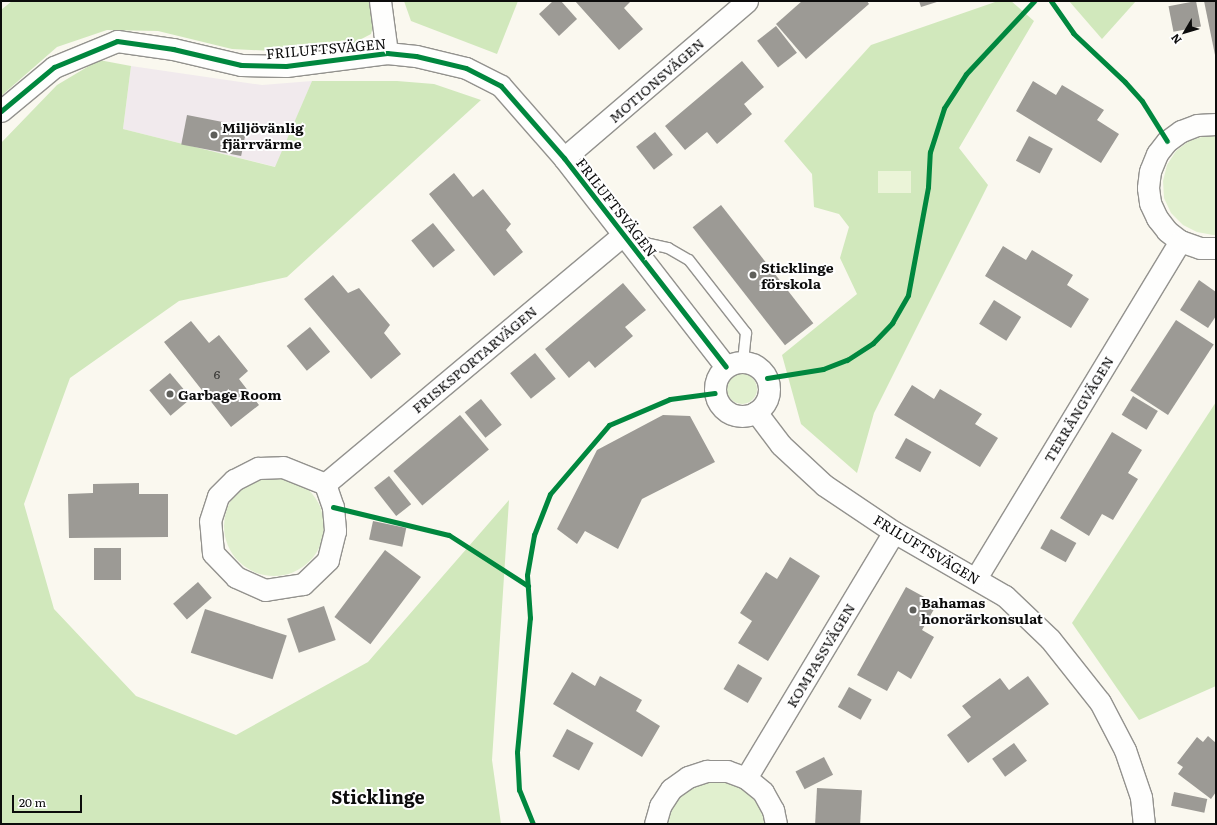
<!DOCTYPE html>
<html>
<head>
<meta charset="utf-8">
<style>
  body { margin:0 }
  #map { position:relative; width:1217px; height:825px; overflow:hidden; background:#faf8ef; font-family:Literata,serif }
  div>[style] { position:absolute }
  .industrial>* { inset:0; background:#f1eaed }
  .green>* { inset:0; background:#e1f0cf }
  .round { border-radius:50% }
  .forest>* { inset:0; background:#d1e8bc }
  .pitch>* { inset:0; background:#ebf4d8; transform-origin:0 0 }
  .building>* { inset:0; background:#9c9a95; transform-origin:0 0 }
  .roads { filter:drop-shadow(1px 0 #93928e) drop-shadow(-1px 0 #93928e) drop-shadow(0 1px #93928e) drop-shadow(0 -1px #93928e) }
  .service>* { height:10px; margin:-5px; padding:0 5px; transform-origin:5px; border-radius:5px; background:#fefefd }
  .minor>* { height:21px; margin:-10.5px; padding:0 10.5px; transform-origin:10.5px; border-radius:10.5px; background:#fefefd }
  .minor>.ring { margin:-10.5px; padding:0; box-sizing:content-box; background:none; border:21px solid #fefefd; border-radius:50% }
  .cycleway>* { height:5px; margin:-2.5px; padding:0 2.5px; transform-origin:2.5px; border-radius:2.5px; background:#00873e }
  .dots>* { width:11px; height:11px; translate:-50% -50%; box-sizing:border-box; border:2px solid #fff; border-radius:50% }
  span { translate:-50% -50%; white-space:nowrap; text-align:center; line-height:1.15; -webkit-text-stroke:4px #fff; paint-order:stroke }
  .number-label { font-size:12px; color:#30302e }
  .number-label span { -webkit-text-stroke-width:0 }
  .street-label { font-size:14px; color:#0c0c0c }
  .poi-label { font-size:14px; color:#0c0c0c; font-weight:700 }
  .left { translate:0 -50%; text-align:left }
  .district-label { font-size:18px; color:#0c0c0c; font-weight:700 }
  .frame { position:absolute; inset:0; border:2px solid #0c0c0c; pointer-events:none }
  .north { position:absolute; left:1165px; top:12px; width:40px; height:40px; -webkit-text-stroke:3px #fff; paint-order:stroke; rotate:232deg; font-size:11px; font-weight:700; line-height:16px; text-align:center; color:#0c0c0c }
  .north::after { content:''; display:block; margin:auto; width:14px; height:18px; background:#0c0c0c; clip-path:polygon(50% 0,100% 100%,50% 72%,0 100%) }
  .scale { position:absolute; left:12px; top:795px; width:70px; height:18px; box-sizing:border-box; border:2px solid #0c0c0c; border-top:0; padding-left:5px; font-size:12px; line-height:14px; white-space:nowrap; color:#0c0c0c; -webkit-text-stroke:3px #fff; paint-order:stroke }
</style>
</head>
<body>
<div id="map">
  <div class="industrial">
    <div style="clip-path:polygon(131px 66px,262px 85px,312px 81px,276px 167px,123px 129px)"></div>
  </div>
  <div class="green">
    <div style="clip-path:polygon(1205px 136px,1216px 136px,1216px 235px,1213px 235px,1197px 232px,1183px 225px,1171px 213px,1164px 198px,1163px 181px,1167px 165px,1176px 151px,1189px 141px)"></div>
    <div class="round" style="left:727px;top:374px;width:30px;height:30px"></div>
    <div class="round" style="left:224px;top:476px;width:100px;height:100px"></div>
    <div style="clip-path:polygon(714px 781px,730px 783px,744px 790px,756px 802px,764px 817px,764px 824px,667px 824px,674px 804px,684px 792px,698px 784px)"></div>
  </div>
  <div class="forest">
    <div style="clip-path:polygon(12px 1px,372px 1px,375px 19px,371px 34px,350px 45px,272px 51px,232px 49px,158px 31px,107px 30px,57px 47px,1px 96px,1px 10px)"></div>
    <div style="clip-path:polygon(404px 1px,518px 1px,497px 54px,411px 21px)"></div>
    <div style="clip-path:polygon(998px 1px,1011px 1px,1034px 21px,959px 148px,988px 185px,874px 413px,857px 473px,801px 424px,782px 355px,857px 294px,840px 258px,849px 227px,839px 214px,814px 207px,812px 174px,784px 141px,871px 45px)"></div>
    <div style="clip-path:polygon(1069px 1px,1136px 1px,1102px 39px)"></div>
    <div style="clip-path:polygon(99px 60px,131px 66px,123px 129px,275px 167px,312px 81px,397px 81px,434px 84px,481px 100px,287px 277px,179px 301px,70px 378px,24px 504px,54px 609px,136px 696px,236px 735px,368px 662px,509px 500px,492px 760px,501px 824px,1px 824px,1px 143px,57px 85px)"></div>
    <div style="clip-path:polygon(1216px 402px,1216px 686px,1139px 720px,1072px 623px)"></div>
  </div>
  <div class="pitch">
    <div style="left:911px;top:171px;width:22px;height:33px;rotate:90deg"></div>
  </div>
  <div class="building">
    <div style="clip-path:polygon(553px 1px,561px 1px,577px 19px,559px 36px,539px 14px)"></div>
    <div style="clip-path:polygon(575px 1px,631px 1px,624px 8px,643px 29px,619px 50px)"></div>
    <div style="clip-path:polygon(802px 1px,867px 1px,869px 4px,806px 59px,776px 24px)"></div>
    <div style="clip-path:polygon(919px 1px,940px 1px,921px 7px)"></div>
    <div style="left:1196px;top:1px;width:26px;height:28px;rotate:79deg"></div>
    <div style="clip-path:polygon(1204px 1px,1216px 1px,1216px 55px,1215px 55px)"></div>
    <div style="left:776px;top:26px;width:34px;height:24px;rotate:52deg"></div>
    <div style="clip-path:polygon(742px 61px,764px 87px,744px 104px,752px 114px,717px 144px,707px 132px,685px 150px,665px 126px)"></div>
    <div style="clip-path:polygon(1033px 81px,1056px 95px,1062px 85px,1104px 110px,1097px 120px,1119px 134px,1101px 163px,1016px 111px)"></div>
    <div style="left:187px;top:115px;width:61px;height:30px;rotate:11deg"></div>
    <div style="left:655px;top:132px;width:29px;height:24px;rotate:52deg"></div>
    <div style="left:1029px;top:136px;width:27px;height:28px;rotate:28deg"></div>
    <div style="clip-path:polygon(454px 173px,473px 197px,483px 189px,511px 224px,506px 230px,523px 252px,494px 276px,429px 194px)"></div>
    <div style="left:721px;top:205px;width:150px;height:36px;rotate:52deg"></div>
    <div style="left:433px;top:223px;width:35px;height:28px;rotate:51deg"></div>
    <div style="clip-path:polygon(1003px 246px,1026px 260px,1032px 250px,1073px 275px,1067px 285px,1089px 299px,1071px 328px,985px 276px)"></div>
    <div style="clip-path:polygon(333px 275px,348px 293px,359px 288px,390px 325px,384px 333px,401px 354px,371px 379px,304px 299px)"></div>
    <div style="clip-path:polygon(1199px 280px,1216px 292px,1216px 316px,1208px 328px,1180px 310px)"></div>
    <div style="clip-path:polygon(623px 283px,646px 310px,625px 327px,633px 336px,595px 368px,589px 361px,569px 378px,545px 349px)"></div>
    <div style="left:994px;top:300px;width:32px;height:28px;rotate:32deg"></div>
    <div style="left:1176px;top:320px;width:45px;height:84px;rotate:33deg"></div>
    <div style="clip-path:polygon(191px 321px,209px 343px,219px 335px,248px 371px,239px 379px,259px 405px,231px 427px,164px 342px)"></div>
    <div style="left:310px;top:327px;width:32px;height:30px;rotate:51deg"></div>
    <div style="left:535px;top:353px;width:33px;height:32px;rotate:51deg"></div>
    <div style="left:170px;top:373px;width:33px;height:27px;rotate:50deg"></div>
    <div style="clip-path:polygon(912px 385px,934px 399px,940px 389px,982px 414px,975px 424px,998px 438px,980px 467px,894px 415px)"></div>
    <div style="left:1133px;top:396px;width:29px;height:22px;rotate:31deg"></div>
    <div style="left:481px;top:399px;width:33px;height:21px;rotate:51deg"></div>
    <div style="left:460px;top:415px;width:45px;height:87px;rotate:50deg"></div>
    <div style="clip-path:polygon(663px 415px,690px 416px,715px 462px,642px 499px,618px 549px,585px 531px,577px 544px,557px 529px,597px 450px)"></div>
    <div style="clip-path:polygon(1112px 432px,1142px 450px,1128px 473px,1138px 479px,1113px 520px,1102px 514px,1089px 536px,1060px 518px)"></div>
    <div style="left:906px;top:438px;width:29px;height:23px;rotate:29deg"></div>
    <div style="left:389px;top:476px;width:36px;height:19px;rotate:52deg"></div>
    <div style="clip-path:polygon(139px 483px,139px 494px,168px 494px,168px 537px,69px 538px,68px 494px,93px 493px,93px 484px)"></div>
    <div style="left:373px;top:521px;width:34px;height:19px;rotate:12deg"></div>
    <div style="left:1051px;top:529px;width:29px;height:22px;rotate:29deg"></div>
    <div style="left:94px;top:548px;width:27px;height:32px"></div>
    <div style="left:385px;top:550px;width:45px;height:84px;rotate:37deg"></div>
    <div style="clip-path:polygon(790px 557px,820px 576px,768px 661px,738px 643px,752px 621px,740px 613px,766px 572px,777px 579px)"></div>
    <div style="left:198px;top:582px;width:21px;height:33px;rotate:49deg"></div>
    <div style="clip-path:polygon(906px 587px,937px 604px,922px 630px,934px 637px,911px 679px,898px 671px,887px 691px,857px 675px)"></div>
    <div style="left:324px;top:606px;width:36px;height:39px;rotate:71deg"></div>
    <div style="left:205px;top:609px;width:86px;height:46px;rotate:18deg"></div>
    <div style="left:738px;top:664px;width:28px;height:29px;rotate:30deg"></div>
    <div style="clip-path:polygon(572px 672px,595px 686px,600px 676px,642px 700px,636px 711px,660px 726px,642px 757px,553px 704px)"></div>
    <div style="clip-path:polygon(1028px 676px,1049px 704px,968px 763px,947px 735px,971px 717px,962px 706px,1000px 678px,1009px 690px)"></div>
    <div style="left:849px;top:687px;width:26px;height:23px;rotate:29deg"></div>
    <div style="left:567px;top:729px;width:30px;height:31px;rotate:28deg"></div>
    <div style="clip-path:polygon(1208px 736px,1216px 743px,1216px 792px,1211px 799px,1178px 774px,1183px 767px,1177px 763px,1197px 737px,1203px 742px)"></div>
    <div style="left:1014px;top:743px;width:22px;height:27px;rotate:54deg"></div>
    <div style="left:824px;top:757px;width:20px;height:32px;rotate:63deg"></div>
    <div style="left:817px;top:788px;width:45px;height:36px;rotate:3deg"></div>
    <div style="left:1174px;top:792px;width:34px;height:14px;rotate:12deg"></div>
  </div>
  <div class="roads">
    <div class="service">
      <div style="left:632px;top:247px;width:15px;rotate:-16deg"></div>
      <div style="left:646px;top:243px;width:23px;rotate:13deg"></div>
      <div style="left:668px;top:248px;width:24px;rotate:30deg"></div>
      <div style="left:689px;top:260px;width:93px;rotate:52deg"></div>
      <div style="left:746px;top:333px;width:29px;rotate:96deg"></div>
    </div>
    <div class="minor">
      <div style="left:380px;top:1px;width:52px;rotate:82.3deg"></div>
      <div style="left:1px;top:111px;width:69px;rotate:-39.7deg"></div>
      <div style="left:54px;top:67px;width:68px;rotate:-22.4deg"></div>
      <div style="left:117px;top:41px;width:57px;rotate:8.1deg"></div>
      <div style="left:173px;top:49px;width:70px;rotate:13.2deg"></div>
      <div style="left:241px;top:65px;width:45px;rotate:1.3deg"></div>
      <div style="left:286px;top:66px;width:102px;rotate:-7.3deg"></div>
      <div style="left:387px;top:53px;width:29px;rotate:6deg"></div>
      <div style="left:416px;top:56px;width:51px;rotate:13.5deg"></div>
      <div style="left:466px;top:68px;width:39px;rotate:27deg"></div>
      <div style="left:501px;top:86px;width:96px;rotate:48.8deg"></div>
      <div style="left:564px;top:158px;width:264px;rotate:52.2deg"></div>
      <div style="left:1216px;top:124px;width:19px;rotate:177deg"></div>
      <div style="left:1197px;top:125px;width:17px;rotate:159deg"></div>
      <div style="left:1181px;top:131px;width:17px;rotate:144deg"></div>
      <div style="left:1167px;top:141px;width:16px;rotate:128deg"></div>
      <div style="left:1157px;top:154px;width:18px;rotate:112deg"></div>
      <div style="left:1150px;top:171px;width:17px;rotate:97deg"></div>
      <div style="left:1148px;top:188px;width:15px;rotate:82deg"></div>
      <div style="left:1150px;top:203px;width:17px;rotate:65deg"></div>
      <div style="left:1157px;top:218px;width:16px;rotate:52deg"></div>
      <div style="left:1167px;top:231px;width:16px;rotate:38deg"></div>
      <div style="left:1180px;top:241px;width:21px;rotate:19deg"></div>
      <div style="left:1200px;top:248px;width:16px"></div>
      <div style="left:564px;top:158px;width:241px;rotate:-40.6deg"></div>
      <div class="ring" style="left:715px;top:362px;width:33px;height:33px"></div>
      <div style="left:756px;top:412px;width:41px;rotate:52.9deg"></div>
      <div style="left:781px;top:445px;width:59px;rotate:42.9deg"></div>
      <div style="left:824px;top:485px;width:84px;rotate:33.9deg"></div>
      <div style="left:894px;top:532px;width:128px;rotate:30deg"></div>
      <div style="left:1005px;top:596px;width:62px;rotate:43.7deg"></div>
      <div style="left:1050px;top:639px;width:80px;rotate:51.6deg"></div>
      <div style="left:1100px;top:702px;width:54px;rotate:62.5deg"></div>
      <div style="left:1125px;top:750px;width:50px;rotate:71.2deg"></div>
      <div style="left:1141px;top:797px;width:27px;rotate:84deg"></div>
      <div style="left:283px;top:467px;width:45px;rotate:22deg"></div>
      <div style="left:325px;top:484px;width:24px;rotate:71deg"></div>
      <div style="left:333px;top:507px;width:24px;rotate:85deg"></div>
      <div style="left:335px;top:531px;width:30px;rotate:104deg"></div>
      <div style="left:328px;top:560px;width:35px;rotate:136deg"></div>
      <div style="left:303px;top:584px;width:38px;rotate:171deg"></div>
      <div style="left:265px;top:590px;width:32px;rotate:-156deg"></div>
      <div style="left:236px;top:577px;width:33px;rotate:-134deg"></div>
      <div style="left:213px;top:553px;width:32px;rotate:-95deg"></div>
      <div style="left:210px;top:521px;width:26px;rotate:-72deg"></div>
      <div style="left:218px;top:496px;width:23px;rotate:-45deg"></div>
      <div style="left:234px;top:480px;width:27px;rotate:-27deg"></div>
      <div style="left:258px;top:468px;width:25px;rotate:-2deg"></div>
      <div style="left:325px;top:484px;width:388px;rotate:-39.9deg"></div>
      <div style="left:976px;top:578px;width:394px;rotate:-58.8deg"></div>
      <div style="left:746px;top:778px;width:287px;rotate:-59deg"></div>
      <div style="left:655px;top:824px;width:19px;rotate:-74deg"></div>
      <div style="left:660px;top:806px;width:20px;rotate:-57deg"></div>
      <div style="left:671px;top:789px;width:21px;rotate:-35deg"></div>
      <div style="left:688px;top:777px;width:20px;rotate:-18deg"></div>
      <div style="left:707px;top:771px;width:20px"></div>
      <div style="left:727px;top:771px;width:20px;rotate:20deg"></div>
      <div style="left:746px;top:778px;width:22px;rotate:39deg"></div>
      <div style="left:763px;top:792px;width:21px;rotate:61deg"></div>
      <div style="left:773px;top:810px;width:14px;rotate:78deg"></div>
    </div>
  </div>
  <div class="cycleway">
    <div style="left:1051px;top:1px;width:39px;rotate:55deg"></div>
    <div style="left:1073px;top:33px;width:71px;rotate:43.3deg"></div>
    <div style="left:1125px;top:82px;width:25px;rotate:48deg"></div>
    <div style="left:1142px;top:101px;width:47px;rotate:58deg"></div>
    <div style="left:1px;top:111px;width:69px;rotate:-39.7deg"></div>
    <div style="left:54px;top:67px;width:68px;rotate:-22.4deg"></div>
    <div style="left:117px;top:41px;width:57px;rotate:8.1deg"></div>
    <div style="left:173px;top:49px;width:70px;rotate:13.2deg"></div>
    <div style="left:241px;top:65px;width:45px;rotate:1.3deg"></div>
    <div style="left:286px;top:66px;width:102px;rotate:-7.3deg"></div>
    <div style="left:387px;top:53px;width:29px;rotate:6deg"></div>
    <div style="left:416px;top:56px;width:51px;rotate:13.5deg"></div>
    <div style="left:466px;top:68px;width:39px;rotate:27deg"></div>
    <div style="left:501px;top:86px;width:96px;rotate:48.8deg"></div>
    <div style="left:564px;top:158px;width:264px;rotate:52.2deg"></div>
    <div style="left:767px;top:378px;width:57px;rotate:-9.1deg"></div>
    <div style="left:823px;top:369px;width:26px;rotate:-21deg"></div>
    <div style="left:847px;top:360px;width:31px;rotate:-33deg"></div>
    <div style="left:873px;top:343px;width:28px;rotate:-46deg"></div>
    <div style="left:892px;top:323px;width:32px;rotate:-60deg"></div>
    <div style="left:908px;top:295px;width:110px;rotate:-79.5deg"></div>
    <div style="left:928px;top:187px;width:35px;rotate:-87deg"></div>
    <div style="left:930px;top:152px;width:46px;rotate:-72.3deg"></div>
    <div style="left:944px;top:108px;width:40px;rotate:-57.1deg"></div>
    <div style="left:966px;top:74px;width:100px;rotate:-47deg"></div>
    <div style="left:333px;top:507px;width:119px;rotate:13.6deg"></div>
    <div style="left:449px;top:535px;width:94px;rotate:32.8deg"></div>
    <div style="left:533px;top:824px;width:37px;rotate:-112deg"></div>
    <div style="left:519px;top:790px;width:38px;rotate:-93deg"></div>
    <div style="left:517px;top:752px;width:135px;rotate:-84.5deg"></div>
    <div style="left:530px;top:618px;width:43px;rotate:-94deg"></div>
    <div style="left:527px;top:575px;width:41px;rotate:-80.1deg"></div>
    <div style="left:534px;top:535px;width:44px;rotate:-68.7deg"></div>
    <div style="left:550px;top:494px;width:91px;rotate:-49.5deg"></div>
    <div style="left:609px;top:425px;width:66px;rotate:-23.1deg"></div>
    <div style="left:670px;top:399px;width:45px;rotate:-7.6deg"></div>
  </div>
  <div class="dots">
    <div style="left:214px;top:135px;background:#5f5f5b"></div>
    <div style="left:753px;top:275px;background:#5f5f5b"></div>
    <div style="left:170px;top:394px;background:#5f5f5b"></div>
    <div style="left:913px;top:610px;background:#5f5f5b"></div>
  </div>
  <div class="number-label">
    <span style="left:217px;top:375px">6</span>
  </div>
  <div class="street-label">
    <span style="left:326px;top:48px;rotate:-5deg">FRILUFTSVÄGEN</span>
    <span style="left:656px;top:80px;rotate:-41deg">MOTIONSVÄGEN</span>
    <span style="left:617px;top:207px;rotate:52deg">FRILUFTSVÄGEN</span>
    <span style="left:474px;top:359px;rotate:-40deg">FRISKSPORTARVÄGEN</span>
    <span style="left:1078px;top:409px;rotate:-59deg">TERRÄNGVÄGEN</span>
    <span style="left:927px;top:549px;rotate:31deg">FRILUFTSVÄGEN</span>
    <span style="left:820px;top:655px;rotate:-59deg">KOMPASSVÄGEN</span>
  </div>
  <div class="poi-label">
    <span class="left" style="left:222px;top:135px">Miljövänlig<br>fjärrvärme</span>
    <span class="left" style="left:761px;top:275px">Sticklinge<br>förskola</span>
    <span class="left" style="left:178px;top:394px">Garbage Room</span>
    <span class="left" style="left:921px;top:610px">Bahamas<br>honorärkonsulat</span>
  </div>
  <div class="district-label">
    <span style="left:378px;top:797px">Sticklinge</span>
  </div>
  <div class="frame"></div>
  <div class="north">N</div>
  <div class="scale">20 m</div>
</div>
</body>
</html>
